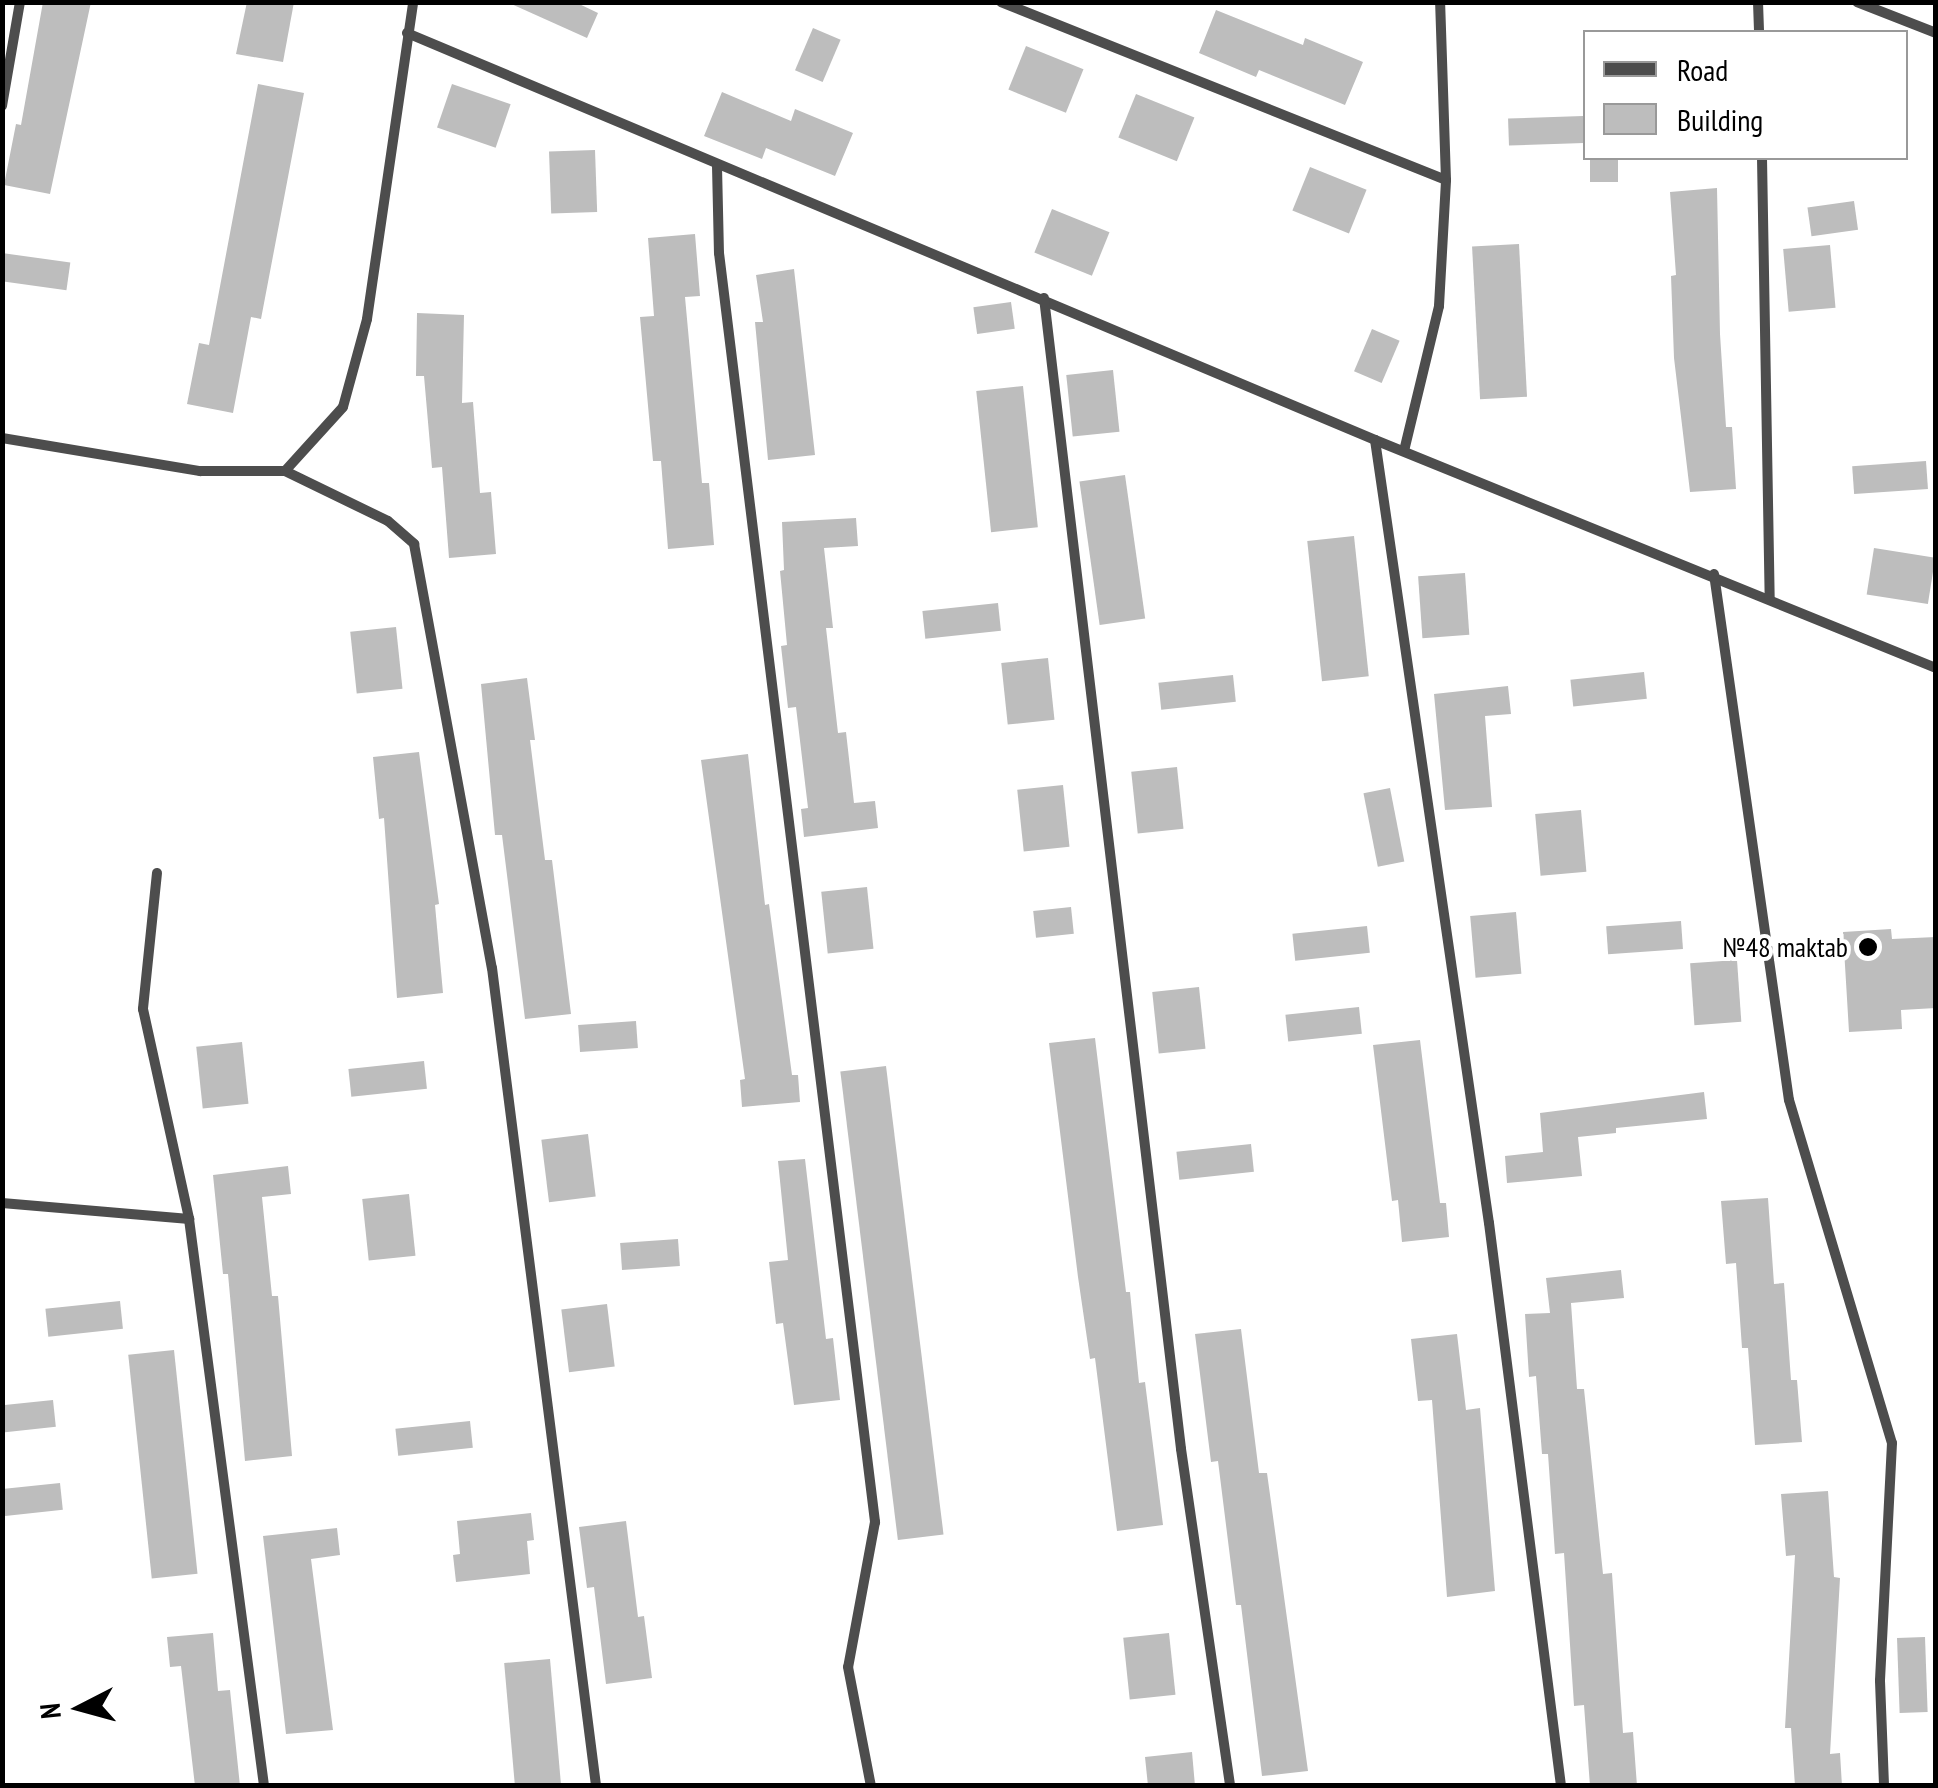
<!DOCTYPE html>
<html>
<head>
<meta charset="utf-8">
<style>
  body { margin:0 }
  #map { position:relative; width:1938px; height:1788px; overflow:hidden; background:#fff; font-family:"PT Sans Narrow",sans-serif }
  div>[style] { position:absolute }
  .building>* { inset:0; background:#bdbdbd; transform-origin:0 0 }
  .minor>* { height:10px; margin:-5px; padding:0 5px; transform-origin:5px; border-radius:5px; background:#4d4d4d }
  .dots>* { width:28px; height:28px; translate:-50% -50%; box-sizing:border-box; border:5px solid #fff; border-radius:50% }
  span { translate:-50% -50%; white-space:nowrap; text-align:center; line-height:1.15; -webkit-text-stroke:8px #fff; paint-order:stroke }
  .poi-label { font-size:28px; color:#000 }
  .right { translate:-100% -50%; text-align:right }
  .frame { position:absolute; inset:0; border:5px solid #000; pointer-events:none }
  .legend { position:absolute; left:1583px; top:30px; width:325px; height:130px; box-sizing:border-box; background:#fff; border:2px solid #999; margin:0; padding:12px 18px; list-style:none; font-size:30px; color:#000 }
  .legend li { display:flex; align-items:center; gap:20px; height:50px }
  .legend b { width:50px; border:2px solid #999 }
  .north { position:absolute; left:30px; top:1658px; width:100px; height:100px; -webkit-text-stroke:8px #fff; paint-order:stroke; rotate:264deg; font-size:28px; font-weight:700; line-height:40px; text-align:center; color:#000 }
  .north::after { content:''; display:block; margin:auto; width:35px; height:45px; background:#000; clip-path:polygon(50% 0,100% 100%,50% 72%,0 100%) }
</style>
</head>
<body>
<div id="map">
  <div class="building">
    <div style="clip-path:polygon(43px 2px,91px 2px,50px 194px,4px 185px,16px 124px,21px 125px)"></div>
    <div style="clip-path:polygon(247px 2px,294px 2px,283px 62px,236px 54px)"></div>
    <div style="clip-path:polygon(507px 2px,575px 2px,598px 13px,587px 38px)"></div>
    <div style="clip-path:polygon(1216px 10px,1303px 45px,1305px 38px,1363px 62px,1345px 105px,1259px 70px,1256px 77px,1199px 53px)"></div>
    <div style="left:813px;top:28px;width:30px;height:46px;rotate:23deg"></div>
    <div style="left:1026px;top:46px;width:62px;height:47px;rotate:22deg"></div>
    <div style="clip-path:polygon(258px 84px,304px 93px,261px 319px,251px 317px,233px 413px,187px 404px,199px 343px,209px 345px)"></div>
    <div style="left:452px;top:84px;width:62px;height:46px;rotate:19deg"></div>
    <div style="clip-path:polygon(722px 92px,791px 121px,795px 109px,853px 133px,835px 176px,766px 148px,762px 159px,704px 136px)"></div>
    <div style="left:1136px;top:94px;width:63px;height:47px;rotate:22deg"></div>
    <div style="left:1583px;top:116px;width:27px;height:75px;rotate:88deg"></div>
    <div style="left:595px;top:150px;width:62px;height:46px;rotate:88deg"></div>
    <div style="left:1590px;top:158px;width:28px;height:24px"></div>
    <div style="left:1310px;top:167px;width:61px;height:47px;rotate:22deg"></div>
    <div style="clip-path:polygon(1717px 188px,1720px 334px,1726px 427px,1732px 427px,1736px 489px,1690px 492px,1674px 358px,1671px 276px,1676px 275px,1670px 192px)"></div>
    <div style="left:1854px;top:201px;width:29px;height:47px;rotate:82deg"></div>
    <div style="left:1052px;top:209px;width:62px;height:47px;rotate:22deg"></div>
    <div style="clip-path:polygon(695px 234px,700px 296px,685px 297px,702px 483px,709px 483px,714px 545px,668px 549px,661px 461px,653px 461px,640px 317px,654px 316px,648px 238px)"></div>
    <div style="left:1519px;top:244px;width:153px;height:47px;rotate:87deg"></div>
    <div style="left:1830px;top:245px;width:63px;height:47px;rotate:85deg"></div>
    <div style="left:2px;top:253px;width:69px;height:28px;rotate:8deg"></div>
    <div style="clip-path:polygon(794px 269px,815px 455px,768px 460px,755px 322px,763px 322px,756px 275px)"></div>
    <div style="left:1011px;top:302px;width:27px;height:38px;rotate:82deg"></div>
    <div style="clip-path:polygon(417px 313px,464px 315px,462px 403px,473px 402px,480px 493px,491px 492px,496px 554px,449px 558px,442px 467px,432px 468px,424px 376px,416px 376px)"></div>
    <div style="left:1372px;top:329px;width:30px;height:46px;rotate:23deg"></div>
    <div style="left:1113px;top:370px;width:62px;height:47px;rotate:84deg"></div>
    <div style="left:1023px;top:386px;width:142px;height:47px;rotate:84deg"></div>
    <div style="left:1926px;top:461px;width:28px;height:74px;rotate:86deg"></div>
    <div style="left:1125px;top:475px;width:145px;height:46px;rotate:82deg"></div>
    <div style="clip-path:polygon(856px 518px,858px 546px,824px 548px,833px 628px,826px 628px,838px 733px,846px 732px,854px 803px,875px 801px,878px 828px,804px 837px,801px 809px,808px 808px,796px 707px,788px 708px,781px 646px,787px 645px,780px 571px,784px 570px,782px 522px)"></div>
    <div style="left:1354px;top:536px;width:141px;height:47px;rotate:84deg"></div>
    <div style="left:1874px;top:548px;width:62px;height:47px;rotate:9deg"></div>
    <div style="left:1465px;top:573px;width:62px;height:47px;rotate:86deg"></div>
    <div style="left:998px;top:603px;width:28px;height:76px;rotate:84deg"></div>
    <div style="left:396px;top:627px;width:62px;height:46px;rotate:84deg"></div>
    <div style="left:1048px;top:658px;width:62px;height:47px;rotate:84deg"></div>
    <div style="left:1644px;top:672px;width:27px;height:74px;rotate:84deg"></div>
    <div style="left:1233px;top:675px;width:27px;height:75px;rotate:84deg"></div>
    <div style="clip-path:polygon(527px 678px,535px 740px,530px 740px,545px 860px,552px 860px,571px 1014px,525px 1019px,502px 835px,495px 835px,481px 684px)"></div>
    <div style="clip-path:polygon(1508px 686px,1511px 714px,1485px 716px,1492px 807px,1445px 810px,1434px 694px)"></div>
    <div style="clip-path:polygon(419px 752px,439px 904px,435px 905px,443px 993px,397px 998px,384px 818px,379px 819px,373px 757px)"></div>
    <div style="clip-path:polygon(748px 754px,765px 905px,769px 904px,792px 1075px,798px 1075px,800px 1102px,742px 1107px,740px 1080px,745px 1079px,701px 760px)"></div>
    <div style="left:1177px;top:767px;width:62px;height:46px;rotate:84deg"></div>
    <div style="left:1063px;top:785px;width:62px;height:46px;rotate:84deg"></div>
    <div style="left:1390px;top:788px;width:75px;height:27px;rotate:79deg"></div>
    <div style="left:1581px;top:810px;width:62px;height:46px;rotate:85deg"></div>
    <div style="left:867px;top:887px;width:62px;height:46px;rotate:84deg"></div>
    <div style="left:1071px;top:907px;width:27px;height:38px;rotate:84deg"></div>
    <div style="left:1516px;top:912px;width:62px;height:46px;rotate:85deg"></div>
    <div style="left:1681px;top:921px;width:28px;height:75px;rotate:86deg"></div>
    <div style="left:1367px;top:926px;width:27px;height:75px;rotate:84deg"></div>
    <div style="clip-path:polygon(1891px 929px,1892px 939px,1936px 937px,1936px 1008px,1901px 1010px,1902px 1029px,1849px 1032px,1843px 932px)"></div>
    <div style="left:1737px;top:960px;width:62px;height:47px;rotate:86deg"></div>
    <div style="left:1199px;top:987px;width:62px;height:47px;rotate:84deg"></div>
    <div style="left:1359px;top:1007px;width:27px;height:74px;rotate:84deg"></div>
    <div style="left:636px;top:1021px;width:27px;height:58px;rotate:86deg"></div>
    <div style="clip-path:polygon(1095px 1038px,1126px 1292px,1130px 1292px,1139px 1383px,1145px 1382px,1163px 1525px,1117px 1531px,1095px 1358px,1090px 1359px,1078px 1277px,1049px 1043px)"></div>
    <div style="clip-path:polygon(1420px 1040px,1440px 1203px,1446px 1203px,1449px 1237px,1402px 1242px,1398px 1200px,1392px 1201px,1373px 1045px)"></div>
    <div style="left:242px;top:1042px;width:62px;height:46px;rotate:84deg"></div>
    <div style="left:424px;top:1061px;width:28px;height:76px;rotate:84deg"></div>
    <div style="left:886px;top:1066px;width:472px;height:46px;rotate:83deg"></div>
    <div style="clip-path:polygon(1704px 1092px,1707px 1119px,1616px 1128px,1616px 1133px,1578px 1137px,1582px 1176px,1507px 1183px,1505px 1156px,1543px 1152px,1540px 1113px)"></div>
    <div style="left:588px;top:1134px;width:63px;height:47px;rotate:83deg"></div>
    <div style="left:1251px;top:1144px;width:28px;height:75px;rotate:84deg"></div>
    <div style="clip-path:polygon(805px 1159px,826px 1339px,833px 1338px,840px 1400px,794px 1405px,783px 1323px,776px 1324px,769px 1262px,788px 1260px,778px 1161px)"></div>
    <div style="clip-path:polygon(288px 1166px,291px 1194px,262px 1197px,272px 1296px,278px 1296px,292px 1456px,245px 1461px,228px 1274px,223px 1274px,213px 1175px)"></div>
    <div style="left:409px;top:1194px;width:62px;height:47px;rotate:84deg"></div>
    <div style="clip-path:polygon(1768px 1198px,1774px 1284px,1784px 1283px,1791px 1380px,1797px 1380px,1802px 1442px,1755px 1445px,1748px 1348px,1742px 1348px,1736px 1263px,1726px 1264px,1721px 1201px)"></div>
    <div style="left:678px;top:1239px;width:27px;height:58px;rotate:86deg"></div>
    <div style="clip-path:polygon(1621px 1270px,1624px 1298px,1571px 1303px,1577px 1389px,1584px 1389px,1603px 1574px,1612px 1573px,1623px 1733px,1633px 1732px,1637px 1786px,1590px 1786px,1584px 1705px,1574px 1706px,1564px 1553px,1555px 1554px,1548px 1454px,1542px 1454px,1536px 1376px,1529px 1377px,1525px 1314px,1550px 1313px,1546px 1278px)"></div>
    <div style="left:120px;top:1301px;width:28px;height:75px;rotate:84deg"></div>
    <div style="left:607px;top:1304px;width:63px;height:46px;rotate:83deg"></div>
    <div style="clip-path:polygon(1241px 1329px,1259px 1473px,1267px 1473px,1308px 1771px,1262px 1776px,1241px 1605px,1236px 1605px,1218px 1461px,1211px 1462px,1195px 1334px)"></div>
    <div style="clip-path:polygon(1457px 1334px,1466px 1410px,1480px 1408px,1495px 1591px,1447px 1597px,1432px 1400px,1418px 1401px,1411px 1339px)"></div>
    <div style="left:174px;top:1350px;width:225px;height:46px;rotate:84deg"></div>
    <div style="left:53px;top:1400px;width:27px;height:51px;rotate:84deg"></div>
    <div style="left:470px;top:1421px;width:27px;height:75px;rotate:84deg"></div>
    <div style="left:60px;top:1483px;width:27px;height:58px;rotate:84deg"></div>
    <div style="clip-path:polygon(1828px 1491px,1834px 1577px,1840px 1578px,1830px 1754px,1840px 1753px,1842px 1786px,1795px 1786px,1791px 1728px,1785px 1728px,1795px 1555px,1786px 1556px,1781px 1494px)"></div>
    <div style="clip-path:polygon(531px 1513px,534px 1540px,527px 1541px,530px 1574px,456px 1582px,453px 1555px,460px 1554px,457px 1521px)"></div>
    <div style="clip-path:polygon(626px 1521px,638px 1617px,644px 1616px,652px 1678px,606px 1684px,594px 1587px,587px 1588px,579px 1527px)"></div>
    <div style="clip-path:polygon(337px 1528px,340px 1555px,311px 1559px,333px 1730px,286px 1734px,263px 1536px)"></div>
    <div style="clip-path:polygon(213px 1633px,218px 1691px,230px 1690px,240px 1786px,195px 1786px,181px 1666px,170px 1667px,167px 1637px)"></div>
    <div style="left:1169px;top:1633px;width:62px;height:46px;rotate:84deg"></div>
    <div style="left:1925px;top:1637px;width:75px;height:28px;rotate:88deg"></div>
    <div style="left:550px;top:1659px;width:127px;height:46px;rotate:85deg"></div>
    <div style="clip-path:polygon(1192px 1752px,1195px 1786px,1148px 1786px,1145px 1757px)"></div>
  </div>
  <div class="minor">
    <div style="left:1001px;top:2px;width:479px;rotate:21.8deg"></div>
    <div style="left:1758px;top:2px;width:30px;rotate:88deg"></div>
    <div style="left:1857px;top:2px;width:85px;rotate:21.4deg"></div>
    <div style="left:407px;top:33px;width:1050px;rotate:22.8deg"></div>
    <div style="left:1375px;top:440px;width:606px;rotate:22.12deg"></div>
    <div style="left:2px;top:106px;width:106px;rotate:-80.2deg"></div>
    <div style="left:1762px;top:158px;width:439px;rotate:89deg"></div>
    <div style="left:717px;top:166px;width:87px;rotate:88.7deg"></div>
    <div style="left:719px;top:253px;width:1279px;rotate:82.99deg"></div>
    <div style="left:875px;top:1522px;width:147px;rotate:100.5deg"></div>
    <div style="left:848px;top:1667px;width:121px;rotate:79.1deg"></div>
    <div style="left:1044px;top:298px;width:1159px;rotate:83.21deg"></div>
    <div style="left:1181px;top:1449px;width:341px;rotate:81.7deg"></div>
    <div style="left:2px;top:438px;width:201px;rotate:9.5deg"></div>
    <div style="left:200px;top:471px;width:85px"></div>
    <div style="left:285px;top:471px;width:114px;rotate:25.9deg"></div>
    <div style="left:388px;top:521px;width:35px;rotate:41deg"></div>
    <div style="left:414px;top:544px;width:431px;rotate:79.6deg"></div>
    <div style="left:492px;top:968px;width:825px;rotate:82.75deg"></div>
    <div style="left:1375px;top:440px;width:791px;rotate:81.72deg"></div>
    <div style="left:1489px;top:1223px;width:568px;rotate:82.71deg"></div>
    <div style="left:1404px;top:451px;width:149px;rotate:-76.4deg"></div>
    <div style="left:1439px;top:306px;width:126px;rotate:-86.8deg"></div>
    <div style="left:1446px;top:180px;width:178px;rotate:-91.9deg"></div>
    <div style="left:285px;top:471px;width:86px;rotate:-47.8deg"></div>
    <div style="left:343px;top:407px;width:91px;rotate:-74.7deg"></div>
    <div style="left:367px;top:319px;width:320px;rotate:-81.7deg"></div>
    <div style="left:1714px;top:574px;width:531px;rotate:81.89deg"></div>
    <div style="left:1789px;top:1100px;width:358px;rotate:73.3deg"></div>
    <div style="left:1892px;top:1443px;width:238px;rotate:92.9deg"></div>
    <div style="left:1880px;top:1681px;width:105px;rotate:87.8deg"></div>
    <div style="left:157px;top:873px;width:137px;rotate:95.9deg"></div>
    <div style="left:143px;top:1009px;width:215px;rotate:77.6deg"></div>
    <div style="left:189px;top:1219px;width:572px;rotate:82.46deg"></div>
    <div style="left:2px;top:1203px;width:188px;rotate:4.9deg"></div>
  </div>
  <div class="dots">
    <div style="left:1868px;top:947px;background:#000"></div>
  </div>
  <div class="poi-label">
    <span class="right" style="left:1848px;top:947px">№48 maktab</span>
  </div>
  <div class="frame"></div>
  <ul class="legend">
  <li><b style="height:12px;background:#4d4d4d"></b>Road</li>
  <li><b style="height:28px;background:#bdbdbd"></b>Building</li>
  </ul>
  <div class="north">N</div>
</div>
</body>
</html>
